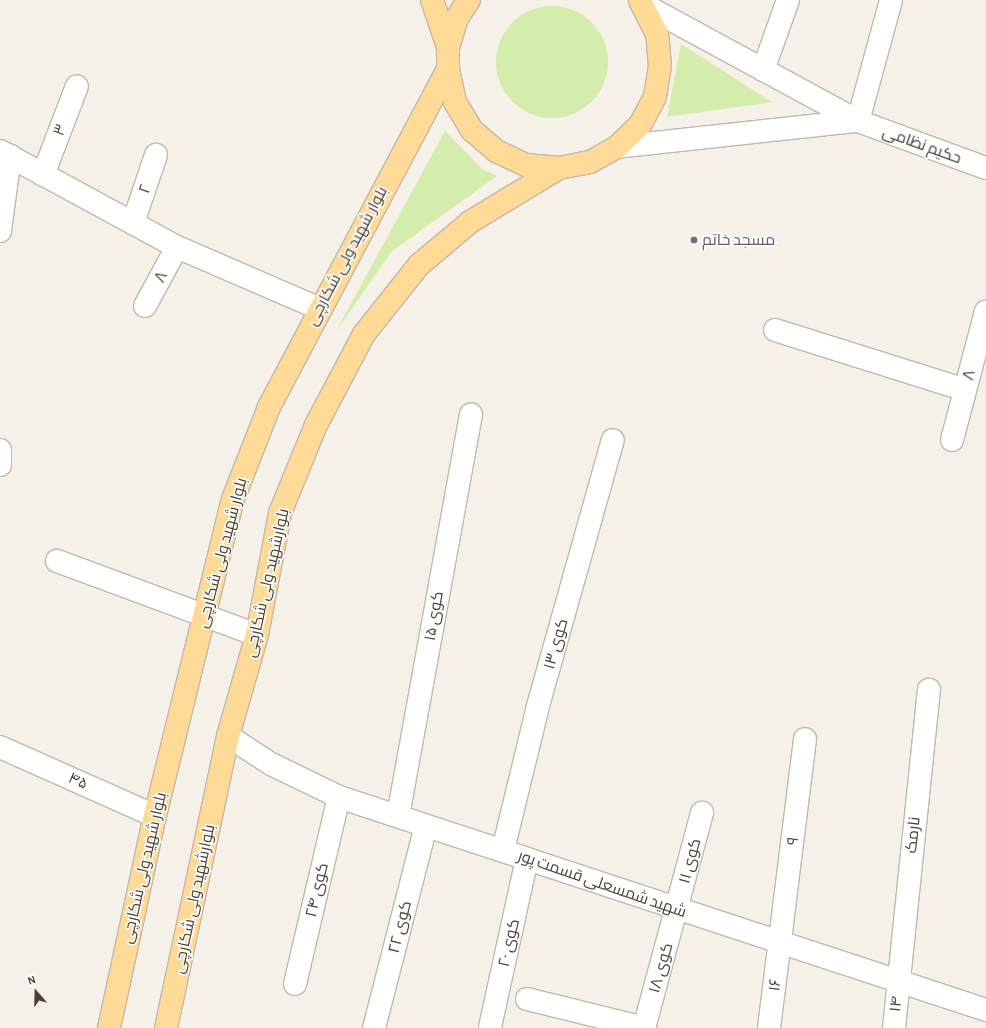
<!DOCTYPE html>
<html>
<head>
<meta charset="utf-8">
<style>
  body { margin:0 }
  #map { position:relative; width:986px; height:1028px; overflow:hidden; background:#f5f0e8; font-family:"Alegreya Sans",Cairo,sans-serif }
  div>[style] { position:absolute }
  .green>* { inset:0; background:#d4edad }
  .round { border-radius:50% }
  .roads { filter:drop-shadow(1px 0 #c2b8a9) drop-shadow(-1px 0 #c2b8a9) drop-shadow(0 1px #c2b8a9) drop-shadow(0 -1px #c2b8a9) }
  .minor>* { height:22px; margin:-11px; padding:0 11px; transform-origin:11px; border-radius:11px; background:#fff }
  .major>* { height:22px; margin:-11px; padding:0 11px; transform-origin:11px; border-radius:11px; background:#ffda97 }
  .dots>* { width:11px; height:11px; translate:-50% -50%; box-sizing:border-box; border:2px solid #fff; border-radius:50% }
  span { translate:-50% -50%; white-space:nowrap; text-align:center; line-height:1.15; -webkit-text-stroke:3px #fff; paint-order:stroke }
  .street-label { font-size:16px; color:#494036 }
  .worship-label { font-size:16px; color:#5b616d }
  .left { translate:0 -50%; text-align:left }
  .north { position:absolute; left:16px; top:972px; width:40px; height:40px; -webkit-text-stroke:3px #fff; paint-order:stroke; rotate:340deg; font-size:11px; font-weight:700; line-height:16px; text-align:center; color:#494036 }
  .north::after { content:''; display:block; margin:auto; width:14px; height:18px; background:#494036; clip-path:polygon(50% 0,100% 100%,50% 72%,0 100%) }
</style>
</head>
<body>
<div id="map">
  <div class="green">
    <div class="round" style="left:496px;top:6px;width:112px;height:112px"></div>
    <div style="clip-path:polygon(681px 44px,772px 102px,667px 117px)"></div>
    <div style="clip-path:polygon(445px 131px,482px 169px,497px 176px,392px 251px,335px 333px)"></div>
  </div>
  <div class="roads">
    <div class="minor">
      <div style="left:644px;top:5px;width:243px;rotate:28.5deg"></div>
      <div style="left:858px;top:121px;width:136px;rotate:20.2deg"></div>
      <div style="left:763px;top:70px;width:74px;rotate:-70.3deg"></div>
      <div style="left:858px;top:121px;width:125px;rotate:-74.7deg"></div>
      <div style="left:617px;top:147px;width:242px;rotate:-6.2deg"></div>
      <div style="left:0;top:151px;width:201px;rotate:28.5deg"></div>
      <div style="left:177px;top:247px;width:154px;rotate:23.4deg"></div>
      <div style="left:43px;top:175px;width:95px;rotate:-69.1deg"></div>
      <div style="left:133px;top:223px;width:72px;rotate:-71.3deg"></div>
      <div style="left:0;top:231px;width:76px;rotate:-82.4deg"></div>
      <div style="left:145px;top:306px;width:67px;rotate:-61.5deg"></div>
      <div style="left:775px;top:330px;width:199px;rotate:17.5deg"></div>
      <div style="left:952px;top:440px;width:133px;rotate:-75.2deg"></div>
      <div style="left:0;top:450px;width:15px;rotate:90deg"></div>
      <div style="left:57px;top:561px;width:213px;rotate:20.3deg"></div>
      <div style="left:228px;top:736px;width:51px;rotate:33.1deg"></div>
      <div style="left:271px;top:764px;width:76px;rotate:25.9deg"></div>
      <div style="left:339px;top:797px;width:681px;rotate:18.22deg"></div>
      <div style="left:0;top:747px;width:170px;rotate:24deg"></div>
      <div style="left:398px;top:816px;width:408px;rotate:-79.7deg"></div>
      <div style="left:503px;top:850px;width:148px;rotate:-76.3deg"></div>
      <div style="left:538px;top:706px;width:276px;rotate:-74.3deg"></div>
      <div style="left:295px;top:984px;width:192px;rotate:-76.8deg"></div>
      <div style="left:527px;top:999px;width:122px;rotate:13.8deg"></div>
      <div style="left:490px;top:1027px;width:172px;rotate:-77.6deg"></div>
      <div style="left:374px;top:1028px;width:209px;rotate:-75.6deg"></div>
      <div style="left:644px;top:1028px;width:223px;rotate:-74.9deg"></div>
      <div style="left:769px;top:1028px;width:291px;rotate:-82.9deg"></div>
      <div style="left:894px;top:1028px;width:340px;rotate:-84.1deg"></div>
    </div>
    <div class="major">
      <div style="left:432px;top:0;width:50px;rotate:71.2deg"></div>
      <div style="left:469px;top:0;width:22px;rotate:124deg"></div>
      <div style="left:457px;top:18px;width:30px;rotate:107deg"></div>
      <div style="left:448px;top:47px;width:22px;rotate:90deg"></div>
      <div style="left:448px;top:69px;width:34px;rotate:78deg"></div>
      <div style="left:455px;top:102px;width:33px;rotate:59deg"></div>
      <div style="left:472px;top:130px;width:32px;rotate:41deg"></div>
      <div style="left:496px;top:151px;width:33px;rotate:25deg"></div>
      <div style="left:526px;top:165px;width:33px;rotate:5deg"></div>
      <div style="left:559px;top:168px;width:32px;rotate:-11deg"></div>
      <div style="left:590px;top:162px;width:31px;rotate:-29deg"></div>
      <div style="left:617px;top:147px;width:32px;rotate:-44deg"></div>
      <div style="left:640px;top:125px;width:32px;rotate:-62deg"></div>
      <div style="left:655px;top:97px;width:31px;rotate:-81deg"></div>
      <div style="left:660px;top:66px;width:32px;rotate:-95deg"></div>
      <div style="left:657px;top:34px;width:38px;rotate:-117deg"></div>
      <div style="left:109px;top:1028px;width:217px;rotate:-77.8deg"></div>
      <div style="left:155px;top:816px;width:326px;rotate:-76.2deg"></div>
      <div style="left:233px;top:499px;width:99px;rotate:-68.6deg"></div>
      <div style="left:269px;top:407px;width:382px;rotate:-62.1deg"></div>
      <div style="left:166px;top:1028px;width:299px;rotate:-78deg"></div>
      <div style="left:228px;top:736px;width:105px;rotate:-74deg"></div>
      <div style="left:257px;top:635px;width:124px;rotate:-79.3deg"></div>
      <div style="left:280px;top:513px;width:95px;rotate:-67.8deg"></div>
      <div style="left:316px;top:425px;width:103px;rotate:-62.2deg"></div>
      <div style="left:364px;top:334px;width:88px;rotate:-51.4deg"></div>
      <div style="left:419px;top:265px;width:67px;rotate:-40.1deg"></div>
      <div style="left:470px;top:222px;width:104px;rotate:-31.2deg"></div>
    </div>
  </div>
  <div class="dots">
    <div style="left:694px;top:240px;background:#6b7280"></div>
  </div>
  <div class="street-label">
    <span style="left:60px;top:130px;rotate:-69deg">۳</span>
    <span style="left:922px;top:145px;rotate:20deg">حکیم نظامی</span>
    <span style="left:145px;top:189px;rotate:-71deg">۲</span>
    <span style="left:347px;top:256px;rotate:-62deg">بلوار شهید ولی شکارچی</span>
    <span style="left:161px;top:277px;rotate:-62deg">۸</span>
    <span style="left:969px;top:375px;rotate:-75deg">۸</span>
    <span style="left:222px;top:553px;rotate:-75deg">بلوار شهید ولی شکارچی</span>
    <span style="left:267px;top:583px;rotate:-77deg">بلوارشهید ولی شکارچی</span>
    <span style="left:434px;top:616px;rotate:-80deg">کوی ۱۵</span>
    <span style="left:556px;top:644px;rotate:-74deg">کوی ۱۳</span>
    <span style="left:78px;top:781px;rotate:24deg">۴۵</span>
    <span style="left:913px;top:835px;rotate:-84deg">نارمک</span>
    <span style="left:793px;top:841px;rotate:-83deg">۹</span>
    <span style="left:690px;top:861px;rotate:-75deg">کوی ۱۱</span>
    <span style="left:144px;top:868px;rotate:-77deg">بلوار شهید ولی شکارچی</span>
    <span style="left:602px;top:884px;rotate:19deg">شهید شمسعلی قسمت پور</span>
    <span style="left:317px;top:890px;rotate:-77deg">کوی ۲۴</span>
    <span style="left:194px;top:899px;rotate:-78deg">بلوارشهید ولی شکارچی</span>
    <span style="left:400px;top:927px;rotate:-76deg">کوی ۲۲</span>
    <span style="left:509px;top:943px;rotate:-77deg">کوی ۲۰</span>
    <span style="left:661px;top:968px;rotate:-74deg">کوی ۱۸</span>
    <span style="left:775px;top:985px;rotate:-83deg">۱۶</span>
    <span style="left:896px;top:1004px;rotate:-85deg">۱۴</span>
  </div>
  <div class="worship-label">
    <span class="left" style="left:702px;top:240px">مسجد خاتم</span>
  </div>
  <div class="north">N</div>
</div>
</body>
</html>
